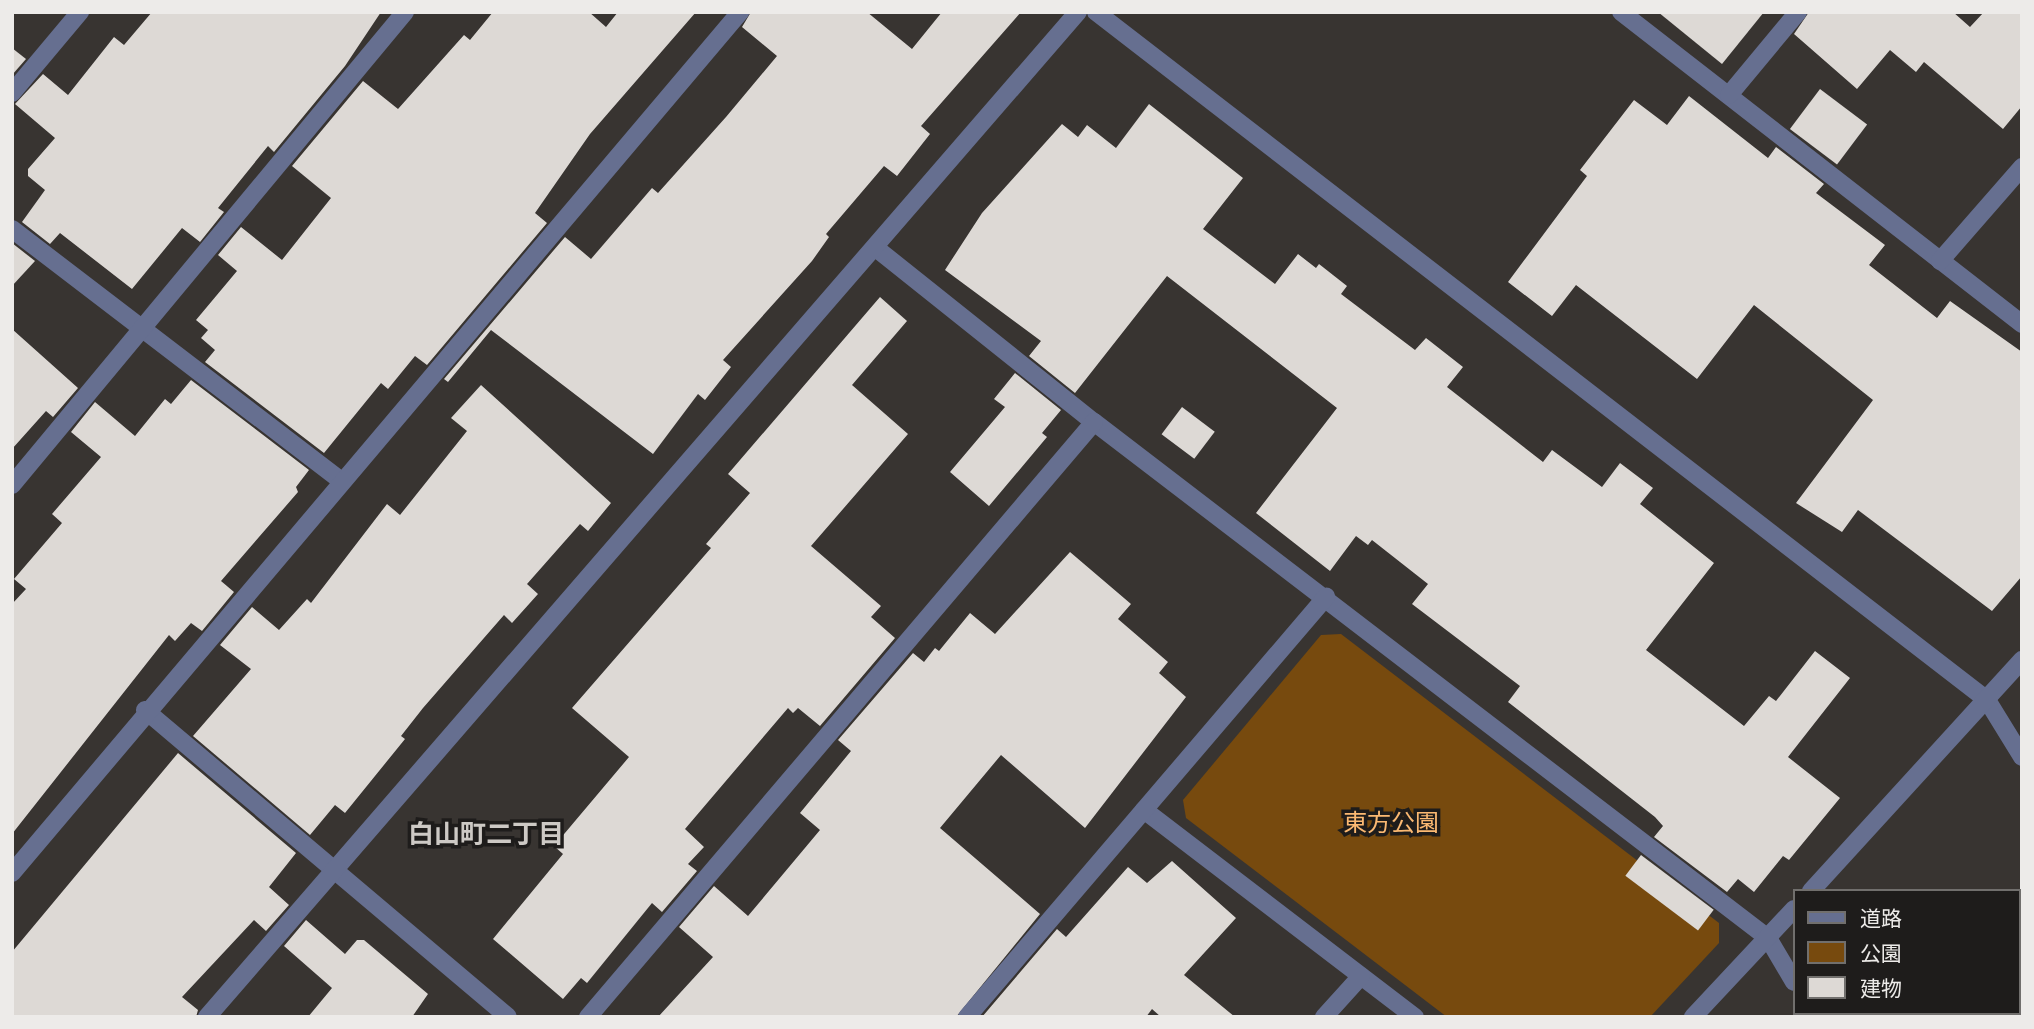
<!DOCTYPE html>
<html>
<head>
<meta charset="utf-8">
<style>
  body { margin:0 }
  #map { position:relative; width:2034px; height:1029px; overflow:hidden; background:#383431; font-family:"Titillium Web","Noto Sans JP",sans-serif }
  div>[style] { position:absolute }
  .green>* { inset:0; background:#774a0e }
  .building>* { inset:0; background:#ddd9d5; transform-origin:0 0 }
  .minor>* { height:18px; margin:-9px; padding:0 9px; transform-origin:9px; border-radius:9px; background:#666f90 }
  span { translate:-50% -50%; white-space:nowrap; text-align:center; line-height:1.15; -webkit-text-stroke:7px #1e1c1b; paint-order:stroke }
  .park-label { font-size:24px; color:#fbb972 }
  .neighbourhood-label { font-size:26px; color:#cdc9c5; font-weight:700 }
  .frame { position:absolute; inset:0; border:14px solid #edebe9; pointer-events:none }
  .legend { position:absolute; left:1793px; top:889px; width:228px; height:126px; box-sizing:border-box; background:#1e1c1b; border:2px solid #716f6d; margin:0; padding:9px 12px; list-style:none; font-size:21px; color:#edebe9 }
  .legend li { display:flex; align-items:center; gap:14px; height:35px }
  .legend b { width:35px; border:2px solid #716f6d }
</style>
</head>
<body>
<div id="map">
  <div class="green">
    <div style="clip-path:polygon(1341px 634px,1719px 923px,1719px 943px,1650px 1017px,1447px 1017px,1186px 818px,1183px 800px,1321px 635px)"></div>
  </div>
  <div class="building">
    <div style="clip-path:polygon(152px 12px,381px 12px,345px 66px,274px 152px,268px 146px,218px 208px,224px 212px,200px 242px,182px 228px,132px 289px,60px 233px,50px 244px,22px 222px,45px 190px,28px 176px,28px 169px,55px 138px,15px 104px,43px 74px,68px 95px,114px 37px,124px 45px)"></div>
    <div style="clip-path:polygon(493px 12px,589px 12px,606px 27px,618px 12px,696px 12px,590px 134px,535px 213px,547px 223px,427px 365px,415px 356px,388px 389px,381px 383px,324px 453px,205px 362px,215px 350px,201px 338px,208px 330px,196px 320px,237px 271px,218px 255px,241px 227px,282px 260px,331px 198px,292px 166px,363px 81px,398px 109px,464px 35px,470px 40px)"></div>
    <div style="clip-path:polygon(751px 12px,867px 12px,912px 49px,942px 12px,1021px 12px,921px 126px,930px 134px,897px 176px,884px 166px,826px 234px,829px 237px,812px 261px,723px 360px,731px 367px,705px 400px,698px 394px,653px 454px,491px 330px,448px 382px,444px 379px,565px 237px,591px 259px,652px 188px,658px 193px,726px 117px,777px 56px,742px 27px)"></div>
    <div style="clip-path:polygon(1658px 12px,1764px 12px,1722px 64px)"></div>
    <div style="clip-path:polygon(1809px 12px,1953px 12px,1970px 27px,1984px 12px,2022px 12px,2022px 106px,2003px 129px,1924px 62px,1916px 72px,1890px 50px,1857px 89px,1794px 34px)"></div>
    <div style="clip-path:polygon(12px 48px,26px 59px,12px 75px)"></div>
    <div style="left:1820px;top:89px;width:59px;height:50px;rotate:37deg"></div>
    <div style="clip-path:polygon(1689px 96px,1768px 158px,1776px 147px,1824px 184px,1816px 193px,1885px 245px,1869px 265px,1937px 318px,1950px 301px,2022px 352px,2022px 576px,1992px 611px,1858px 510px,1842px 532px,1796px 503px,1873px 400px,1754px 305px,1697px 379px,1576px 285px,1552px 316px,1508px 282px,1587px 176px,1580px 170px,1634px 100px,1667px 125px)"></div>
    <div style="clip-path:polygon(1149px 104px,1243px 178px,1203px 229px,1275px 284px,1298px 254px,1316px 268px,1319px 264px,1347px 286px,1341px 294px,1415px 350px,1426px 338px,1463px 367px,1447px 387px,1543px 462px,1552px 450px,1602px 487px,1620px 463px,1653px 488px,1640px 504px,1714px 563px,1646px 650px,1744px 726px,1769px 696px,1776px 701px,1815px 651px,1850px 678px,1788px 757px,1840px 798px,1789px 860px,1783px 856px,1754px 892px,1738px 879px,1727px 892px,1654px 837px,1663px 826px,1655px 817px,1508px 702px,1520px 686px,1412px 604px,1428px 584px,1372px 540px,1368px 545px,1356px 536px,1330px 571px,1256px 513px,1337px 408px,1167px 276px,1075px 393px,1029px 356px,1041px 341px,945px 270px,982px 213px,1062px 124px,1078px 137px,1087px 125px,1116px 148px)"></div>
    <div style="clip-path:polygon(12px 243px,35px 261px,12px 286px)"></div>
    <div style="clip-path:polygon(880px 297px,907px 321px,852px 385px,908px 434px,811px 546px,881px 606px,871px 617px,895px 638px,820px 726px,798px 708px,793px 713px,788px 708px,685px 829px,704px 847px,688px 864px,697px 871px,662px 912px,652px 903px,587px 983px,581px 978px,563px 999px,493px 939px,563px 854px,554px 846px,629px 757px,572px 708px,711px 548px,706px 544px,750px 493px,728px 474px)"></div>
    <div style="clip-path:polygon(12px 329px,78px 388px,53px 417px,46px 411px,12px 449px)"></div>
    <div style="clip-path:polygon(1015px 373px,1061px 410px,1042px 433px,1047px 437px,989px 506px,950px 472px,1005px 407px,994px 399px)"></div>
    <div style="clip-path:polygon(191px 380px,309px 470px,296px 487px,298px 492px,221px 581px,234px 592px,202px 631px,191px 623px,175px 641px,169px 635px,12px 834px,12px 604px,26px 589px,14px 579px,62px 523px,52px 514px,101px 457px,71px 432px,95px 402px,135px 436px,165px 399px,171px 404px)"></div>
    <div style="clip-path:polygon(481px 385px,611px 503px,588px 531px,580px 524px,527px 584px,538px 594px,512px 623px,504px 615px,423px 708px,401px 736px,405px 739px,345px 813px,335px 805px,310px 835px,193px 736px,251px 669px,220px 645px,252px 607px,279px 630px,307px 599px,311px 603px,387px 504px,400px 515px,467px 431px,451px 418px)"></div>
    <div style="left:1182px;top:407px;width:41px;height:34px;rotate:37deg"></div>
    <div style="clip-path:polygon(1070px 552px,1131px 604px,1118px 619px,1168px 662px,1159px 673px,1186px 697px,1085px 828px,1001px 755px,940px 828px,1040px 914px,956px 1017px,658px 1017px,713px 957px,679px 927px,714px 886px,748px 916px,820px 830px,800px 813px,851px 751px,838px 740px,913px 653px,924px 662px,935px 648px,939px 651px,970px 613px,995px 634px)"></div>
    <div style="clip-path:polygon(178px 753px,296px 853px,269px 887px,289px 905px,266px 931px,254px 920px,182px 997px,198px 1010px,196px 1017px,12px 1017px,12px 952px)"></div>
    <div style="left:1641px;top:855px;width:91px;height:26px;rotate:37deg"></div>
    <div style="clip-path:polygon(1172px 861px,1236px 918px,1184px 975px,1235px 1017px,1161px 1017px,1152px 1009px,1146px 1017px,982px 1017px,1057px 929px,1066px 937px,1128px 867px,1147px 883px)"></div>
    <div style="clip-path:polygon(306px 920px,345px 954px,357px 940px,364px 940px,428px 994px,412px 1017px,308px 1017px,332px 988px,284px 946px)"></div>
  </div>
  <div class="minor">
    <div style="left:1096px;top:12px;width:1126px;rotate:37.67deg"></div>
    <div style="left:1987px;top:700px;width:67px;rotate:58.4deg"></div>
    <div style="left:1621px;top:12px;width:508px;rotate:37.88deg"></div>
    <div style="left:12px;top:93px;width:106px;rotate:-50deg"></div>
    <div style="left:1729px;top:95px;width:108px;rotate:-50.3deg"></div>
    <div style="left:12px;top:229px;width:415px;rotate:37.4deg"></div>
    <div style="left:877px;top:249px;width:278px;rotate:38.6deg"></div>
    <div style="left:1094px;top:422px;width:849px;rotate:37.44deg"></div>
    <div style="left:1768px;top:938px;width:51px;rotate:59.4deg"></div>
    <div style="left:1940px;top:261px;width:125px;rotate:-48.9deg"></div>
    <div style="left:12px;top:485px;width:615px;rotate:-50.28deg"></div>
    <div style="left:145px;top:710px;width:475px;rotate:40.2deg"></div>
    <div style="left:1144px;top:810px;width:341px;rotate:37.4deg"></div>
    <div style="left:12px;top:873px;width:1128px;rotate:-49.78deg"></div>
    <div style="left:1811px;top:891px;width:313px;rotate:-47.6deg"></div>
    <div style="left:1813px;top:1013px;width:4px;rotate:63deg"></div>
    <div style="left:207px;top:1017px;width:1330px;rotate:-49.09deg"></div>
    <div style="left:588px;top:1017px;width:781px;rotate:-49.62deg"></div>
    <div style="left:967px;top:1017px;width:553px;rotate:-49.48deg"></div>
    <div style="left:1324px;top:1017px;width:55px;rotate:-47.9deg"></div>
    <div style="left:1693px;top:1017px;width:148px;rotate:-46.9deg"></div>
  </div>
  <div class="park-label">
    <span style="left:1391px;top:823px">東方公園</span>
  </div>
  <div class="neighbourhood-label">
    <span style="left:486px;top:834px">白山町二丁目</span>
  </div>
  <div class="frame"></div>
  <ul class="legend">
  <li><b style="height:9px;background:#666f90"></b>道路</li>
  <li><b style="height:19px;background:#774a0e"></b>公園</li>
  <li><b style="height:19px;background:#ddd9d5"></b>建物</li>
  </ul>
</div>
</body>
</html>
